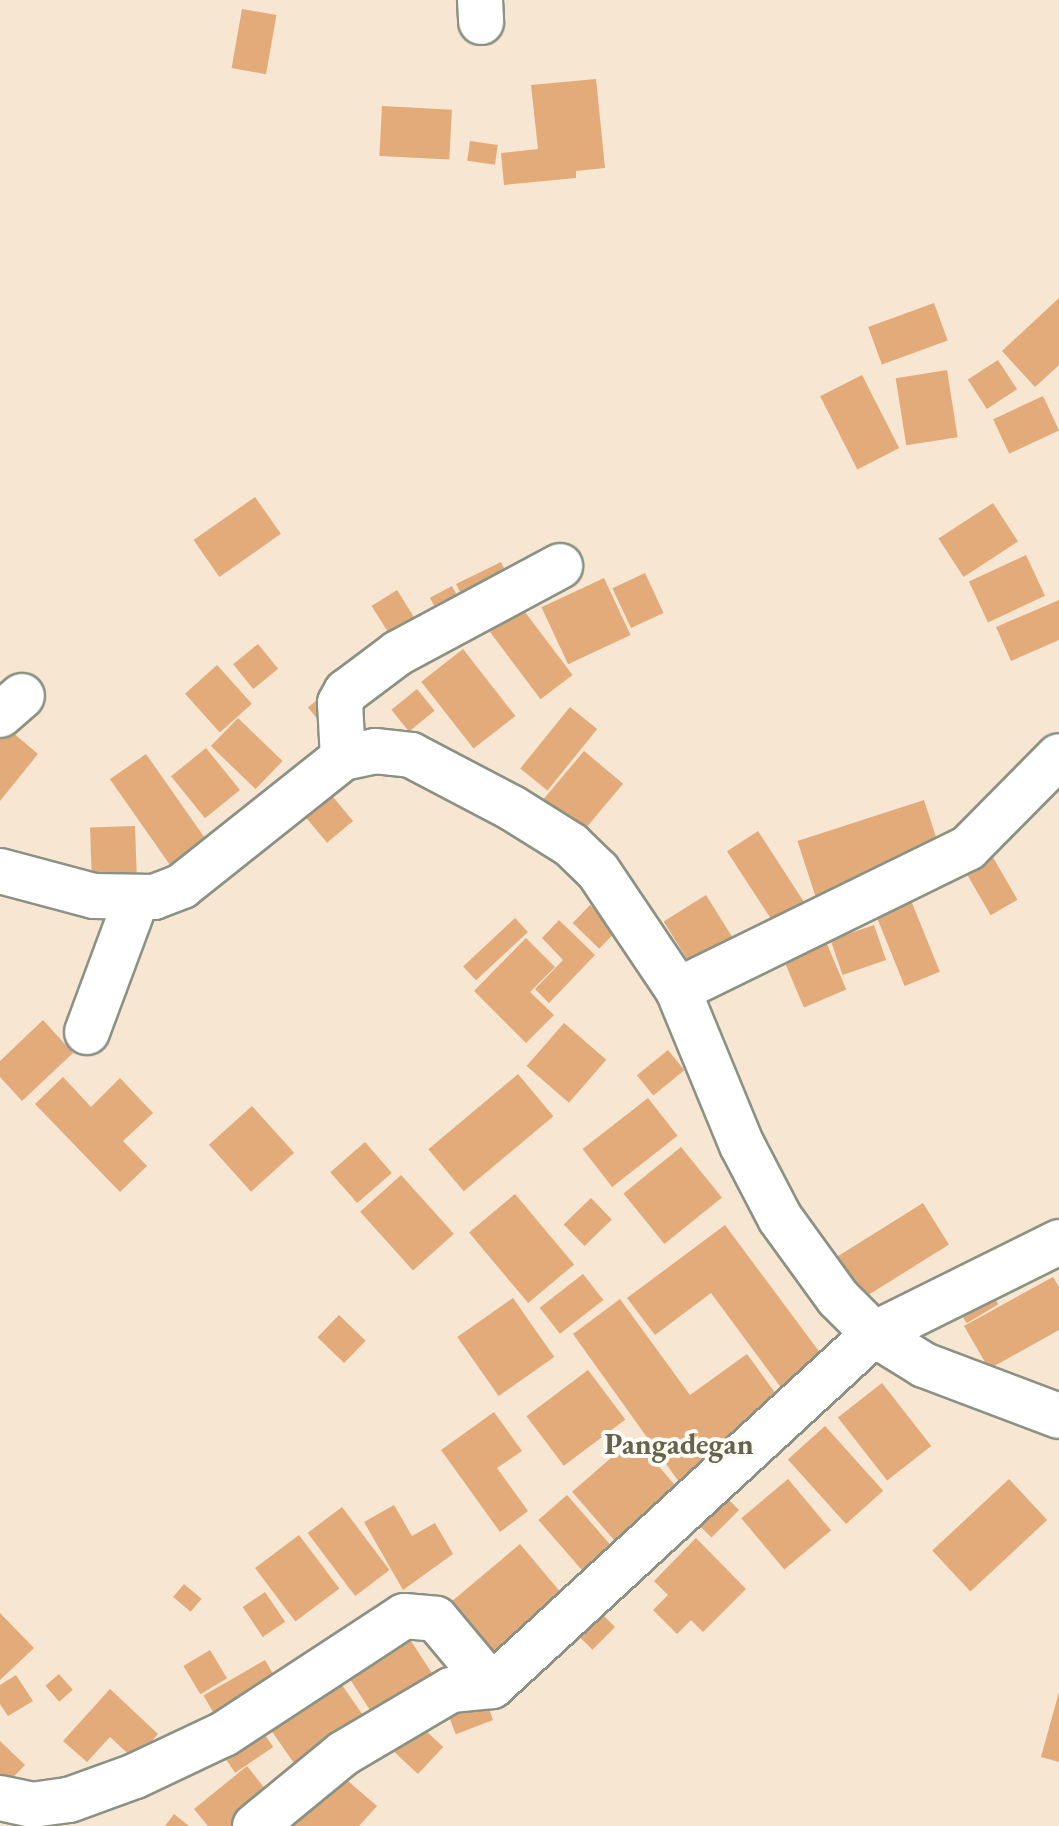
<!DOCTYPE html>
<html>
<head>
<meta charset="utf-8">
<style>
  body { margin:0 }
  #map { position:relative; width:1059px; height:1826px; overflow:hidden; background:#f7e6d2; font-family:"EB Garamond",serif }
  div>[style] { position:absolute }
  .building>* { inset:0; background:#e3ab7a; transform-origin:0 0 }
  .roads { filter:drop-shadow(2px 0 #8b9283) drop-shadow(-2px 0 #8b9283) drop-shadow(0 2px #8b9283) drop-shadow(0 -2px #8b9283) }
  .minor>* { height:44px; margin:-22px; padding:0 22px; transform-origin:22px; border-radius:22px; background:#fff }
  span { translate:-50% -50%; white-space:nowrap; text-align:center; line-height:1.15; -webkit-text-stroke:8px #fdfcf7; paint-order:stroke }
  .quarter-label { font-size:30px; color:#64644c; font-weight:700 }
</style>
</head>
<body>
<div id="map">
  <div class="building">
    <div style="left:242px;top:9px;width:35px;height:60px;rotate:10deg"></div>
    <div style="clip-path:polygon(596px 79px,605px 168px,576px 171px,576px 178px,504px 185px,501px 153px,538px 149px,531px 85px)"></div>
    <div style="left:382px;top:106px;width:70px;height:50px;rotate:3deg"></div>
    <div style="left:470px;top:141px;width:28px;height:20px;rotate:8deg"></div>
    <div style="clip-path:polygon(1059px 298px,1059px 365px,1035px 387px,1002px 351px)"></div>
    <div style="left:934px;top:303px;width:40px;height:70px;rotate:70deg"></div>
    <div style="left:998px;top:360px;width:35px;height:36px;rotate:57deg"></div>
    <div style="left:947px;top:370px;width:68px;height:52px;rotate:81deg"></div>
    <div style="left:862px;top:375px;width:82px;height:47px;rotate:63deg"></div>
    <div style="left:1043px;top:396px;width:38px;height:55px;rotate:65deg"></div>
    <div style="left:255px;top:497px;width:45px;height:75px;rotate:55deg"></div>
    <div style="left:993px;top:503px;width:46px;height:65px;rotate:57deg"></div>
    <div style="left:1026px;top:555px;width:45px;height:63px;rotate:65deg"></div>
    <div style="left:501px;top:562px;width:30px;height:50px;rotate:64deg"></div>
    <div style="left:645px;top:573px;width:44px;height:36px;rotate:65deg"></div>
    <div style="left:604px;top:578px;width:63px;height:69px;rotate:65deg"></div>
    <div style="left:452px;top:586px;width:26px;height:25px;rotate:62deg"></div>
    <div style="left:397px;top:590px;width:38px;height:30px;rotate:58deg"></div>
    <div style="clip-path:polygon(1059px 600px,1059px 640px,1011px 661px,996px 627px)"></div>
    <div style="left:522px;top:608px;width:84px;height:40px;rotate:53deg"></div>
    <div style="left:258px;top:644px;width:32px;height:32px;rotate:51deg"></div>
    <div style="left:463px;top:649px;width:85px;height:53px;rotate:52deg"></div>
    <div style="left:217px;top:665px;width:52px;height:43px;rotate:48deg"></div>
    <div style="left:417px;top:689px;width:28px;height:33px;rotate:51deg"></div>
    <div style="left:324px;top:694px;width:16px;height:21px;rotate:50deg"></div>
    <div style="left:570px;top:707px;width:35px;height:79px;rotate:39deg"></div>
    <div style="left:238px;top:718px;width:62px;height:39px;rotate:44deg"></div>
    <div style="clip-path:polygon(5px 726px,38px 754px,0 801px,0 732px)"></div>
    <div style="left:206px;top:748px;width:54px;height:45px;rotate:51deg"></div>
    <div style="left:584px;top:751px;width:51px;height:65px;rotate:40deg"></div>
    <div style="left:146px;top:754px;width:113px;height:44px;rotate:55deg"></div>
    <div style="left:328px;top:791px;width:39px;height:34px;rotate:50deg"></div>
    <div style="left:924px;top:800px;width:58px;height:133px;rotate:72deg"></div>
    <div style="left:135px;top:826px;width:60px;height:45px;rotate:88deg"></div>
    <div style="left:758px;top:831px;width:92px;height:37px;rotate:57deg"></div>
    <div style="left:987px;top:847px;width:61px;height:31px;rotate:60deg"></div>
    <div style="left:908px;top:893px;width:85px;height:38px;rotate:68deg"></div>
    <div style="left:706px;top:895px;width:54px;height:50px;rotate:58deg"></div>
    <div style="left:590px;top:905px;width:37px;height:25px;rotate:44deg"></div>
    <div style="left:515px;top:918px;width:19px;height:71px;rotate:47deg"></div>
    <div style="clip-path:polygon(559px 920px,595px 955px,549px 1003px,535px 989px,563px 960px,542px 938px)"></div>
    <div style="left:874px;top:925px;width:37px;height:46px;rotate:71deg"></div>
    <div style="left:824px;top:937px;width:57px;height:46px;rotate:67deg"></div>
    <div style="clip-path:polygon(526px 938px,555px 967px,530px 992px,554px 1015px,526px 1043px,474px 991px)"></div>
    <div style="clip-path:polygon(43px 1020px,73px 1053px,22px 1101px,0 1077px,0 1061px)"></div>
    <div style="left:564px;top:1023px;width:56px;height:57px;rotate:41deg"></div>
    <div style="left:668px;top:1050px;width:26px;height:40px;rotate:51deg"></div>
    <div style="left:518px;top:1074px;width:55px;height:117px;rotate:50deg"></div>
    <div style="clip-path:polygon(63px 1077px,91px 1107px,120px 1078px,153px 1113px,123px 1141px,147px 1166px,120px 1192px,35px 1104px)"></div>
    <div style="left:648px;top:1098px;width:48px;height:83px;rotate:52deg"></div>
    <div style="left:252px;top:1106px;width:63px;height:58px;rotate:48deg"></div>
    <div style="left:365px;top:1142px;width:41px;height:46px;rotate:49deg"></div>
    <div style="left:681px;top:1147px;width:65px;height:74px;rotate:51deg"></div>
    <div style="left:401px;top:1175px;width:79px;height:55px;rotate:48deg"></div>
    <div style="left:515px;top:1194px;width:92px;height:60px;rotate:50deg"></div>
    <div style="left:591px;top:1198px;width:30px;height:38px;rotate:46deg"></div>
    <div style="left:923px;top:1203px;width:49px;height:108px;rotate:58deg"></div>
    <div style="clip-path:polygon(725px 1225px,827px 1362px,785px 1393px,711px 1293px,655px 1335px,627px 1298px)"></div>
    <div style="left:583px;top:1274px;width:33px;height:55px;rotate:52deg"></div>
    <div style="clip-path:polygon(1053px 1277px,1059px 1287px,1059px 1330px,989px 1369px,964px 1326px)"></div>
    <div style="left:985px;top:1282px;width:26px;height:37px;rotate:59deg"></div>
    <div style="left:513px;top:1298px;width:72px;height:68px;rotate:55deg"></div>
    <div style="clip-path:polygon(620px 1299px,690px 1395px,747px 1354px,784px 1405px,679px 1482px,573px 1334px)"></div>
    <div style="left:339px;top:1315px;width:37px;height:31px;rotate:44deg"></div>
    <div style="left:588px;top:1370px;width:62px;height:77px;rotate:53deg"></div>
    <div style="left:882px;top:1383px;width:80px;height:56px;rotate:52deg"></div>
    <div style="clip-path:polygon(494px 1412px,522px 1451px,497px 1468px,528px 1511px,500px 1532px,441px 1450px)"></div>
    <div style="left:825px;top:1426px;width:87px;height:50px;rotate:48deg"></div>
    <div style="left:634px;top:1438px;width:68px;height:82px;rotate:49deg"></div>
    <div style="left:788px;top:1479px;width:67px;height:61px;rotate:50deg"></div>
    <div style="left:1009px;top:1479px;width:56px;height:105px;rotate:47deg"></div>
    <div style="left:715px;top:1486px;width:34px;height:39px;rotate:45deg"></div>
    <div style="left:567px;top:1495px;width:79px;height:38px;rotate:49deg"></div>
    <div style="clip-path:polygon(394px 1505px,412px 1536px,435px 1523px,453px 1554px,403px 1590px,364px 1522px)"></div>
    <div style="left:342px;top:1507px;width:79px;height:43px;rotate:53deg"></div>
    <div style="left:299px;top:1535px;width:67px;height:55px;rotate:53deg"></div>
    <div style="clip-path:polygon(696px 1538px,746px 1589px,703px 1632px,691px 1620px,677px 1634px,653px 1610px,668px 1595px,654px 1581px)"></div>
    <div style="left:520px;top:1544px;width:81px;height:106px;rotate:50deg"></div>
    <div style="left:184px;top:1584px;width:23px;height:17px;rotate:40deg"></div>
    <div style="left:265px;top:1592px;width:36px;height:27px;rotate:56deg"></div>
    <div style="left:596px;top:1608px;width:27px;height:32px;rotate:45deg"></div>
    <div style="clip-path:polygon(0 1613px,34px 1648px,0 1680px)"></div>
    <div style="left:411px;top:1641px;width:51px;height:72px;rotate:57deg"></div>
    <div style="left:210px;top:1650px;width:33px;height:31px;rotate:59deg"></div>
    <div style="left:265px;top:1660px;width:34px;height:71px;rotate:60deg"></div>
    <div style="left:59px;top:1674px;width:21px;height:18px;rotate:49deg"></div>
    <div style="clip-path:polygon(16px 1675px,33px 1701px,8px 1716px,0 1704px,0 1685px)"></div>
    <div style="left:337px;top:1678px;width:47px;height:84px;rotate:55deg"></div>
    <div style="clip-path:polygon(110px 1689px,158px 1734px,135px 1760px,110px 1737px,87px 1762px,63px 1741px)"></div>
    <div style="left:482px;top:1691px;width:31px;height:40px;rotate:69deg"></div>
    <div style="clip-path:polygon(1059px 1692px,1059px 1762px,1041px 1757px)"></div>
    <div style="left:411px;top:1717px;width:44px;height:37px;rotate:43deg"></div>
    <div style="left:257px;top:1723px;width:29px;height:46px;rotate:56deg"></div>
    <div style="clip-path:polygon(0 1741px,25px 1765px,0 1791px)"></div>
    <div style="clip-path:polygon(247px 1766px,270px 1795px,232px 1826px,208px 1826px,194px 1809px)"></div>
    <div style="clip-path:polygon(334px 1769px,377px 1806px,359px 1826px,285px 1826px)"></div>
    <div style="clip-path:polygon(174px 1814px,189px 1826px,165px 1826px)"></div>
  </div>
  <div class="roads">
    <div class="minor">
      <div style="left:480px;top:0;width:22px;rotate:87deg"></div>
      <div style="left:0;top:715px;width:29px;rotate:-41deg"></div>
      <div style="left:343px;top:758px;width:55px;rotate:-93.1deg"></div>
      <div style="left:340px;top:703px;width:13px;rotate:-61deg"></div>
      <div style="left:346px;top:692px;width:65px;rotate:-36.9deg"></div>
      <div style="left:398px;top:653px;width:184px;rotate:-28.2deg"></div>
      <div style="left:0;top:871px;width:97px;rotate:14.9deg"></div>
      <div style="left:94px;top:896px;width:60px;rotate:1deg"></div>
      <div style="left:154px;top:897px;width:30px;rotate:-21deg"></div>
      <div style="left:182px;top:886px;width:206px;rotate:-38.5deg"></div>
      <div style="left:343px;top:758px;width:33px;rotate:-12deg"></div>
      <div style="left:375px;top:751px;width:36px;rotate:6deg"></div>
      <div style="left:411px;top:755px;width:114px;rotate:27.7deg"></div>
      <div style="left:512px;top:808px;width:70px;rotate:32.1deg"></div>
      <div style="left:571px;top:845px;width:37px;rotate:44deg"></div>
      <div style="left:598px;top:871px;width:143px;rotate:56.1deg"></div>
      <div style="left:678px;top:990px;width:168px;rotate:67.6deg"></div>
      <div style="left:742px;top:1145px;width:82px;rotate:62.5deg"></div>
      <div style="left:780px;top:1218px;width:99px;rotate:54.1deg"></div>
      <div style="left:838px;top:1298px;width:51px;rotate:45deg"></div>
      <div style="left:874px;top:1334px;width:59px;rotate:31.8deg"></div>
      <div style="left:924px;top:1365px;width:144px;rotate:20.7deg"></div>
      <div style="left:678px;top:990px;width:323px;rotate:-26.1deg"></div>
      <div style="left:968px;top:848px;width:129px;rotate:-45.3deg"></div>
      <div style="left:87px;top:1032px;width:141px;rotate:-69.6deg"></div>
      <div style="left:0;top:1798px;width:33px;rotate:12deg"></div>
      <div style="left:32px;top:1805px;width:37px;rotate:-8deg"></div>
      <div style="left:69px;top:1800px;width:70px;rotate:-20deg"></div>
      <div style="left:135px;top:1776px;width:98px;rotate:-25.3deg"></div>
      <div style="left:224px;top:1734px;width:215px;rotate:-33.2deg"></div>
      <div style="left:404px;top:1616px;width:32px;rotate:5deg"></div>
      <div style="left:436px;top:1619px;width:87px;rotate:50.1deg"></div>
      <div style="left:255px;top:1826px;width:115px;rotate:-39.4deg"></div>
      <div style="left:344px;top:1753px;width:124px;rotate:-30.5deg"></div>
      <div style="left:451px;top:1690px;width:41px;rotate:-5.6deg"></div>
      <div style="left:492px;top:1686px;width:519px;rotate:-42.66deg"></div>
      <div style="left:874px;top:1334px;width:207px;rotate:-26.4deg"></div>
    </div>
  </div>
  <div class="quarter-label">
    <span style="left:679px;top:1444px">Pangadegan</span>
  </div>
</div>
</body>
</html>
